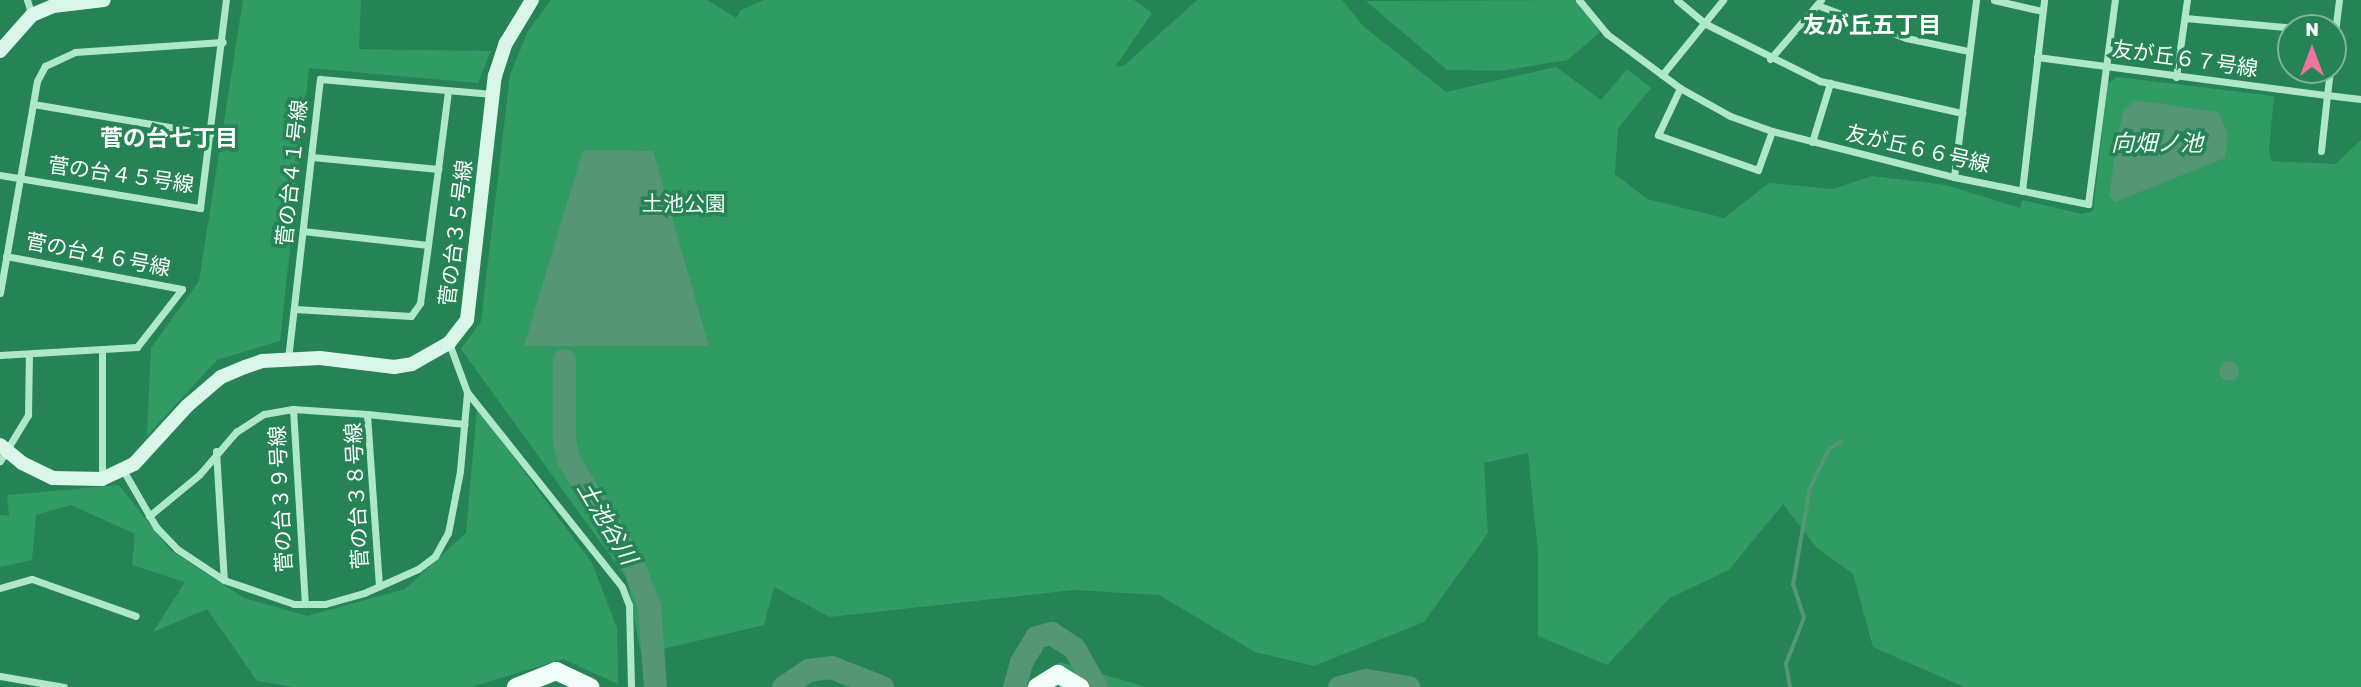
<!DOCTYPE html>
<html>
<head>
<meta charset="utf-8">
<style>
  body { margin:0 }
  #map { position:relative; width:2361px; height:687px; overflow:hidden; background:#268355; font-family:Rubik,"Noto Sans JP",sans-serif }
  div>[style] { position:absolute }
  .green>* { inset:0; background:#319b64 }
  .water>* { inset:0; background:#559675 }
  .round { border-radius:50% }
  .stream>* { height:3.5px; margin:-1.75px; padding:0 1.75px; transform-origin:1.75px; border-radius:1.75px; background:#559675 }
  .river>* { height:23px; margin:-11.5px; padding:0 11.5px; transform-origin:11.5px; border-radius:11.5px; background:#559675 }
  .street>* { height:7px; margin:-3.5px; padding:0 3.5px; transform-origin:3.5px; border-radius:3.5px; background:#afe7ca }
  .secondary>* { height:14px; margin:-7px; padding:0 7px; transform-origin:7px; border-radius:7px; background:#d9f6e8 }
  .primary>* { height:18px; margin:-9px; padding:0 9px; transform-origin:9px; border-radius:9px; background:#f1fdf8 }
  span { translate:-50% -50%; white-space:nowrap; text-align:center; line-height:1.15; -webkit-text-stroke:7px #268355; paint-order:stroke }
  .street-label { font-size:21px; color:#fff }
  .park-label { font-size:21px; color:#f4fdf8 }
  .neighbourhood-label { font-size:23px; color:#fff; font-weight:700 }
  .water-label { font-size:23px; color:#f5fdf9; font-style:italic }
  .north { position:absolute; left:2277px; top:14px; width:70px; height:70px; box-sizing:border-box; background:#268355; border:2px solid #7db599; border-radius:50%; rotate:0deg; font-size:19px; font-weight:700; line-height:28px; text-align:center; color:#fff }
  .north::after { content:''; display:block; margin:auto; width:24px; height:32px; background:#f074a0; clip-path:polygon(50% 0,100% 100%,50% 72%,0 100%) }
</style>
</head>
<body>
<div id="map">
  <div class="green">
    <div style="clip-path:polygon(243px 0,361px 0,359px 49px,491px 51px,478px 83px,309px 68px,280px 341px,217px 360px,147px 436px,151px 348px,199px 281px)"></div>
    <div style="clip-path:polygon(551px 0,707px 0,736px 18px,741px 10px,764px 0,1134px 0,1152px 13px,1115px 67px,1125px 65px,1197px 0,1342px 0,1363px 26px,1446px 92px,1556px 67px,1601px 100px,1627px 69px,1651px 88px,1618px 128px,1615px 174px,1647px 199px,1724px 218px,1769px 183px,1833px 189px,1872px 176px,1946px 185px,2020px 208px,2022px 200px,2082px 214px,2093px 211px,2108px 83px,2117px 77px,2274px 96px,2269px 151px,2272px 161px,2335px 164px,2361px 140px,2361px 687px,1964px 687px,1873px 647px,1853px 574px,1817px 548px,1783px 504px,1729px 570px,1670px 598px,1607px 665px,1538px 636px,1538px 552px,1528px 453px,1484px 463px,1488px 533px,1424px 622px,1314px 666px,1255px 652px,1159px 595px,1074px 590px,830px 617px,774px 587px,764px 625px,641px 654px,627px 579px,461px 349px,481px 321px,510px 75px,528px 31px)"></div>
    <div style="clip-path:polygon(1576px 0,1600px 32px,1568px 60px,1500px 71px,1447px 70px,1366px 1px)"></div>
    <div style="clip-path:polygon(477px 408px,592px 563px,617px 628px,618px 684px,563px 659px,471px 687px,295px 687px,257px 681px,207px 609px,153px 632px,185px 582px,132px 565px,135px 534px,71px 505px,36px 515px,32px 560px,0 567px,0 515px,9px 516px,7px 495px,119px 485px,170px 550px,244px 598px,307px 616px,405px 589px,466px 533px)"></div>
    <div style="clip-path:polygon(1060px 662px,1146px 687px,1025px 687px)"></div>
  </div>
  <div class="water">
    <div style="clip-path:polygon(2135px 100px,2218px 112px,2228px 134px,2225px 158px,2115px 202px,2109px 196px,2119px 129px,2124px 110px)"></div>
    <div style="clip-path:polygon(583px 150px,653px 151px,709px 346px,524px 346px)"></div>
    <div class="round" style="left:2219px;top:361px;width:20px;height:20px"></div>
  </div>
  <div class="stream">
    <div style="left:1790px;top:687px;width:23px;rotate:-100deg"></div>
    <div style="left:1786px;top:664px;width:49px;rotate:-68.6deg"></div>
    <div style="left:1804px;top:618px;width:35px;rotate:-108deg"></div>
    <div style="left:1793px;top:585px;width:98px;rotate:-80.1deg"></div>
    <div style="left:1810px;top:488px;width:43px;rotate:-64deg"></div>
    <div style="left:1829px;top:449px;width:15px;rotate:-32deg"></div>
  </div>
  <div class="river">
    <div style="left:564px;top:360px;width:81px;rotate:90deg"></div>
    <div style="left:564px;top:441px;width:21px;rotate:76deg"></div>
    <div style="left:569px;top:461px;width:119px;rotate:58deg"></div>
    <div style="left:632px;top:562px;width:47px;rotate:68.9deg"></div>
    <div style="left:649px;top:606px;width:81px;rotate:85.8deg"></div>
    <div style="left:783px;top:687px;width:30px;rotate:-34deg"></div>
    <div style="left:808px;top:670px;width:23px;rotate:-7deg"></div>
    <div style="left:831px;top:667px;width:55px;rotate:21.4deg"></div>
    <div style="left:1014px;top:687px;width:26px;rotate:-74deg"></div>
    <div style="left:1021px;top:662px;width:29px;rotate:-59deg"></div>
    <div style="left:1036px;top:637px;width:16px;rotate:-15deg"></div>
    <div style="left:1051px;top:633px;width:27px;rotate:33deg"></div>
    <div style="left:1074px;top:648px;width:45px;rotate:60.6deg"></div>
    <div style="left:1339px;top:687px;width:28px;rotate:-15deg"></div>
    <div style="left:1366px;top:680px;width:43px;rotate:9.5deg"></div>
  </div>
  <div class="street">
    <div style="left:27px;top:0;width:16px;rotate:72deg"></div>
    <div style="left:1579px;top:0;width:44px;rotate:50.5deg"></div>
    <div style="left:1607px;top:34px;width:91px;rotate:36.5deg"></div>
    <div style="left:1680px;top:88px;width:57px;rotate:29.2deg"></div>
    <div style="left:1730px;top:116px;width:45px;rotate:19.7deg"></div>
    <div style="left:1772px;top:131px;width:188px;rotate:14.2deg"></div>
    <div style="left:1954px;top:177px;width:137px;rotate:11.4deg"></div>
    <div style="left:2088px;top:204px;width:206px;rotate:-82.5deg"></div>
    <div style="left:1677px;top:0;width:35px;rotate:40deg"></div>
    <div style="left:1704px;top:23px;width:130px;rotate:26.6deg"></div>
    <div style="left:1820px;top:81px;width:146px;rotate:12.7deg"></div>
    <div style="left:1994px;top:0;width:49px;rotate:12.9deg"></div>
    <div style="left:1817px;top:5px;width:95px;rotate:20.3deg"></div>
    <div style="left:1906px;top:38px;width:63px;rotate:11.8deg"></div>
    <div style="left:2185px;top:18px;width:111px;rotate:5.1deg"></div>
    <div style="left:2333px;top:48px;width:48px;rotate:-82.9deg"></div>
    <div style="left:2037px;top:57px;width:292px;rotate:7.5deg"></div>
    <div style="left:2327px;top:95px;width:25px;rotate:-83deg"></div>
    <div style="left:1770px;top:59px;width:78px;rotate:-49.2deg"></div>
    <div style="left:1662px;top:75px;width:97px;rotate:-50.9deg"></div>
    <div style="left:2176px;top:77px;width:78px;rotate:-81.9deg"></div>
    <div style="left:1680px;top:88px;width:52px;rotate:115.1deg"></div>
    <div style="left:1658px;top:135px;width:106px;rotate:19.3deg"></div>
    <div style="left:1758px;top:170px;width:41px;rotate:-70.3deg"></div>
    <div style="left:33px;top:104px;width:180px;rotate:9.6deg"></div>
    <div style="left:1812px;top:142px;width:62px;rotate:-73deg"></div>
    <div style="left:2321px;top:151px;width:56px;rotate:-83.9deg"></div>
    <div style="left:2327px;top:95px;width:34px;rotate:7deg"></div>
    <div style="left:312px;top:157px;width:127px;rotate:5.4deg"></div>
    <div style="left:438px;top:169px;width:79px;rotate:-82.7deg"></div>
    <div style="left:0;top:175px;width:203px;rotate:9.4deg"></div>
    <div style="left:200px;top:208px;width:210px;rotate:-82.9deg"></div>
    <div style="left:1954px;top:177px;width:178px;rotate:-82.9deg"></div>
    <div style="left:2022px;top:191px;width:192px;rotate:-83.4deg"></div>
    <div style="left:428px;top:245px;width:77px;rotate:-82.5deg"></div>
    <div style="left:0;top:293px;width:215px;rotate:-80.1deg"></div>
    <div style="left:37px;top:81px;width:17px;rotate:-62deg"></div>
    <div style="left:45px;top:66px;width:33px;rotate:-25deg"></div>
    <div style="left:75px;top:52px;width:148px;rotate:-3.9deg"></div>
    <div style="left:295px;top:309px;width:116px;rotate:3.5deg"></div>
    <div style="left:411px;top:316px;width:16px;rotate:-55deg"></div>
    <div style="left:420px;top:303px;width:59px;rotate:-82.1deg"></div>
    <div style="left:428px;top:245px;width:126px;rotate:-173.6deg"></div>
    <div style="left:0;top:355px;width:137px;rotate:-3.3deg"></div>
    <div style="left:137px;top:347px;width:73px;rotate:-52.2deg"></div>
    <div style="left:182px;top:289px;width:179px;rotate:-169.4deg"></div>
    <div style="left:288px;top:359px;width:282px;rotate:-83.5deg"></div>
    <div style="left:320px;top:79px;width:173px;rotate:5deg"></div>
    <div style="left:467px;top:392px;width:249px;rotate:51.5deg"></div>
    <div style="left:622px;top:587px;width:19px;rotate:69deg"></div>
    <div style="left:629px;top:605px;width:82px;rotate:88.6deg"></div>
    <div style="left:293px;top:409px;width:74px;rotate:3.9deg"></div>
    <div style="left:216px;top:451px;width:129px;rotate:86.5deg"></div>
    <div style="left:0;top:461px;width:54px;rotate:-58.7deg"></div>
    <div style="left:28px;top:415px;width:61px;rotate:-89.1deg"></div>
    <div style="left:123px;top:470px;width:66px;rotate:59.9deg"></div>
    <div style="left:156px;top:527px;width:30px;rotate:46deg"></div>
    <div style="left:177px;top:549px;width:56px;rotate:33.4deg"></div>
    <div style="left:224px;top:580px;width:74px;rotate:18.9deg"></div>
    <div style="left:294px;top:604px;width:31px"></div>
    <div style="left:325px;top:604px;width:41px;rotate:-15.8deg"></div>
    <div style="left:364px;top:593px;width:59px;rotate:-24deg"></div>
    <div style="left:418px;top:569px;width:21px;rotate:-37deg"></div>
    <div style="left:435px;top:556px;width:26px;rotate:-61deg"></div>
    <div style="left:448px;top:533px;width:63px;rotate:-79deg"></div>
    <div style="left:460px;top:471px;width:79px;rotate:-84.9deg"></div>
    <div style="left:467px;top:392px;width:52px;rotate:-110.2deg"></div>
    <div style="left:102px;top:478px;width:129px;rotate:-90deg"></div>
    <div style="left:149px;top:516px;width:65px;rotate:-39.4deg"></div>
    <div style="left:199px;top:475px;width:57px;rotate:-49.3deg"></div>
    <div style="left:236px;top:432px;width:33px;rotate:-33deg"></div>
    <div style="left:264px;top:414px;width:29px;rotate:-10deg"></div>
    <div style="left:293px;top:409px;width:195px;rotate:86.5deg"></div>
    <div style="left:379px;top:586px;width:172px;rotate:-94deg"></div>
    <div style="left:367px;top:414px;width:98px;rotate:5.9deg"></div>
    <div style="left:0;top:588px;width:33px;rotate:-16deg"></div>
    <div style="left:32px;top:579px;width:110px;rotate:19.6deg"></div>
    <div style="left:0;top:676px;width:65px;rotate:9.8deg"></div>
  </div>
  <div class="secondary">
    <div style="left:0;top:51px;width:48px;rotate:-48.4deg"></div>
    <div style="left:32px;top:15px;width:23px;rotate:-23deg"></div>
    <div style="left:53px;top:6px;width:51px;rotate:-6.7deg"></div>
    <div style="left:0;top:445px;width:28px;rotate:39deg"></div>
    <div style="left:22px;top:463px;width:34px;rotate:26deg"></div>
    <div style="left:53px;top:478px;width:49px;rotate:1.2deg"></div>
    <div style="left:102px;top:479px;width:35px;rotate:-25deg"></div>
    <div style="left:134px;top:464px;width:79px;rotate:-47.6deg"></div>
    <div style="left:187px;top:406px;width:45px;rotate:-40.5deg"></div>
    <div style="left:221px;top:377px;width:26px;rotate:-23deg"></div>
    <div style="left:245px;top:367px;width:18px;rotate:-19deg"></div>
    <div style="left:262px;top:361px;width:58px;rotate:-3deg"></div>
    <div style="left:320px;top:358px;width:75px;rotate:6.9deg"></div>
    <div style="left:394px;top:367px;width:18px;rotate:-9deg"></div>
    <div style="left:412px;top:364px;width:43px;rotate:-29.6deg"></div>
    <div style="left:449px;top:343px;width:29px;rotate:-52deg"></div>
    <div style="left:467px;top:320px;width:246px;rotate:-83.5deg"></div>
    <div style="left:495px;top:76px;width:35px;rotate:-72deg"></div>
    <div style="left:506px;top:43px;width:50px;rotate:-58.8deg"></div>
  </div>
  <div class="primary">
    <div style="left:516px;top:687px;width:43px;rotate:-21.8deg"></div>
    <div style="left:556px;top:671px;width:38px;rotate:25deg"></div>
    <div style="left:1037px;top:687px;width:25px;rotate:-32deg"></div>
    <div style="left:1058px;top:674px;width:26px;rotate:31deg"></div>
  </div>
  <div class="street-label">
    <span style="left:2185px;top:59px;rotate:8deg">友が丘６７号線</span>
    <span style="left:1918px;top:149px;rotate:13deg">友が丘６６号線</span>
    <span style="left:292px;top:173px;rotate:-84deg">菅の台４１号線</span>
    <span style="left:121px;top:175px;rotate:8deg">菅の台４５号線</span>
    <span style="left:456px;top:233px;rotate:-83deg">菅の台３５号線</span>
    <span style="left:98px;top:255px;rotate:11deg">菅の台４６号線</span>
    <span style="left:357px;top:496px;rotate:-93deg">菅の台３８号線</span>
    <span style="left:281px;top:499px;rotate:-93deg">菅の台３９号線</span>
  </div>
  <div class="park-label">
    <span style="left:684px;top:204px">土池公園</span>
  </div>
  <div class="neighbourhood-label">
    <span style="left:1872px;top:25px">友が丘五丁目</span>
    <span style="left:169px;top:138px">菅の台七丁目</span>
  </div>
  <div class="water-label">
    <span style="left:2157px;top:143px">向畑ノ池</span>
    <span style="left:607px;top:523px;rotate:59deg">土池谷川</span>
  </div>
  <div class="north">N</div>
</div>
</body>
</html>
